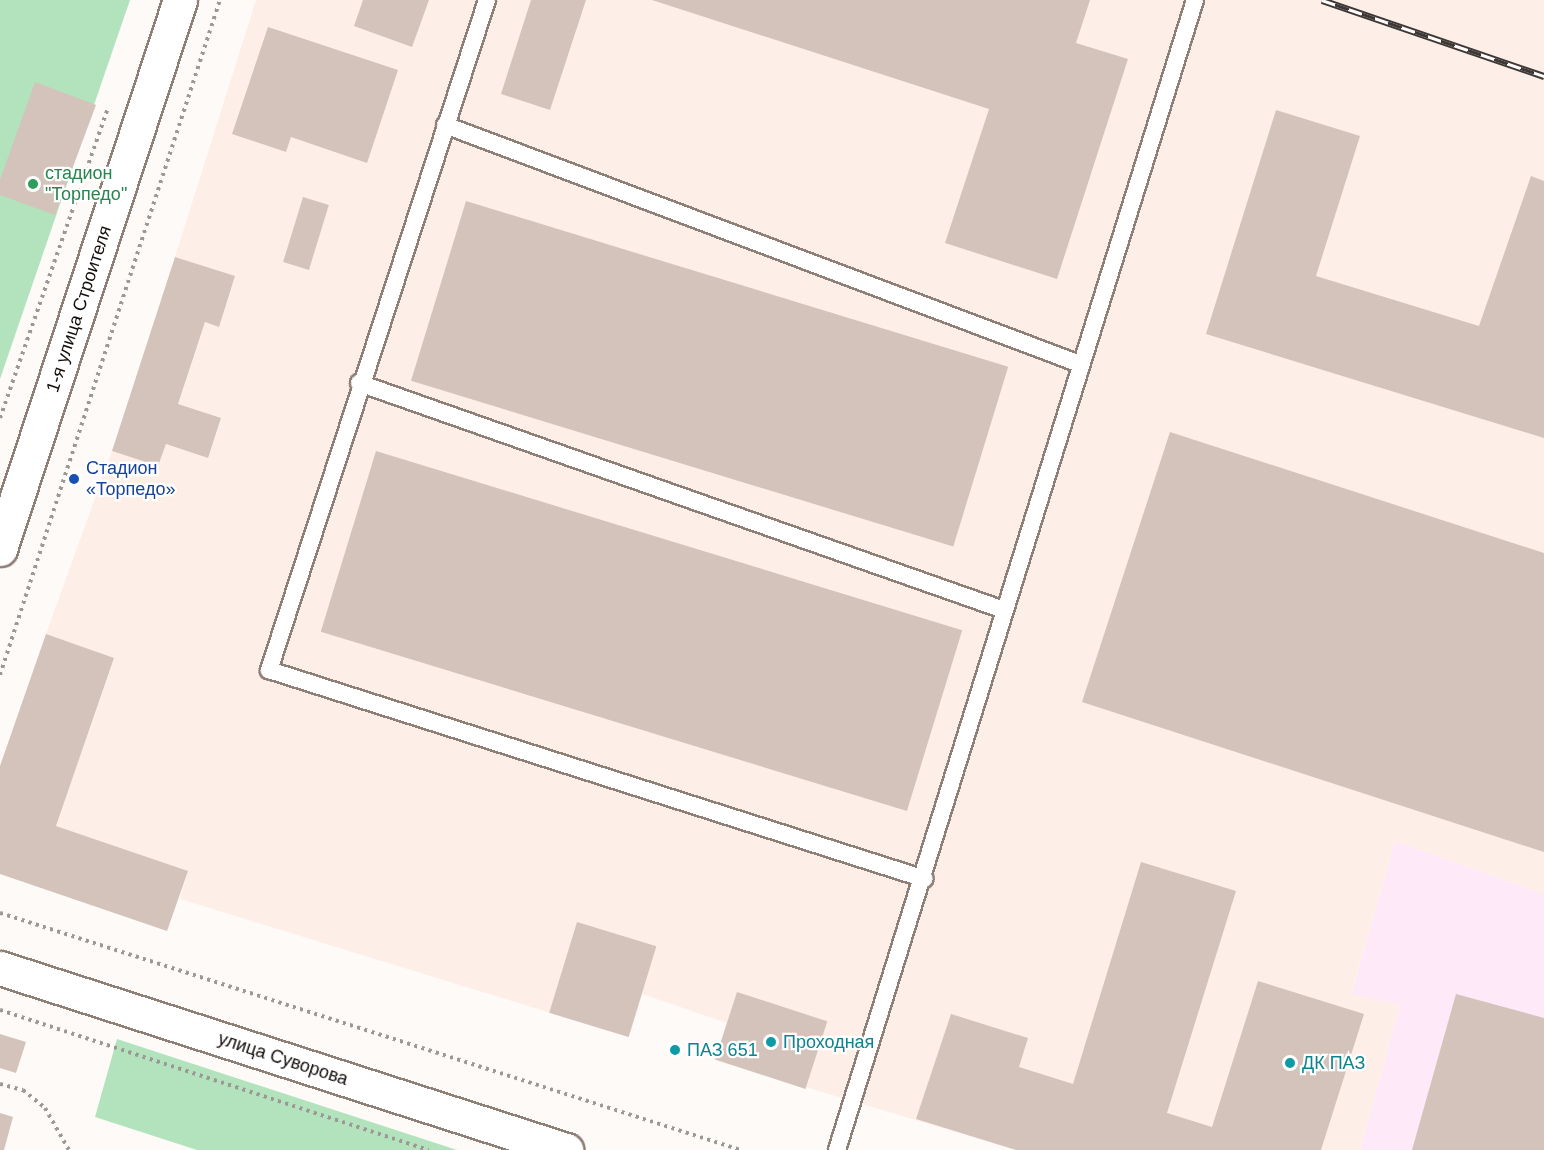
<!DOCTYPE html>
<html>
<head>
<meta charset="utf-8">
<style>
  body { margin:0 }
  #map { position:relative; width:1544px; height:1150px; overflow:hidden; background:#fdfaf8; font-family:Arial,sans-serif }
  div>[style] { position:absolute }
  .commercial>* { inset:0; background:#fee9f9 }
  .built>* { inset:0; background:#fdefe7 }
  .green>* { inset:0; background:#b2e3bc }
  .building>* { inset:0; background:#d3c3ba; transform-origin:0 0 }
  .path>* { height:4px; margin-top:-2px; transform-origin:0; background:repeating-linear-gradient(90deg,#9c9896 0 3px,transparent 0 7.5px) }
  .roads { filter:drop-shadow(2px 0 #8e7f77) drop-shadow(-2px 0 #8e7f77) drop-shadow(0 2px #8e7f77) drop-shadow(0 -2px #8e7f77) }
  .lane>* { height:16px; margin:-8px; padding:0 8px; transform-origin:8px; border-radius:8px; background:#fff }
  .secondary>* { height:33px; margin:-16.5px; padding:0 16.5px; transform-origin:16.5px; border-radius:16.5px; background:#fff }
  .rail>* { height:7px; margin-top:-3.5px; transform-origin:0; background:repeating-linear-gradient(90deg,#fff 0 14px,#3d3835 0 28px); box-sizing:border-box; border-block:2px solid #3d3835 }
  .dots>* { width:16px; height:16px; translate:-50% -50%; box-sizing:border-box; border:3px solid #fff; border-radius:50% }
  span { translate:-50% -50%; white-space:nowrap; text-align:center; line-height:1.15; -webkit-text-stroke:4.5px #fff; paint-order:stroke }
  .leisure-label { font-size:18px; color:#27864d }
  .left { translate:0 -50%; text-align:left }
  .street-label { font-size:18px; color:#140e0b }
  .transit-label { font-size:18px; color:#164399 }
  .culture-label { font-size:18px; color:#0d838f }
</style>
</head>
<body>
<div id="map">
  <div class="commercial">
    <div style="clip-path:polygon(1395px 841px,1544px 894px,1544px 1150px,1360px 1150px,1400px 1005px,1351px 995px)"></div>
  </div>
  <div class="built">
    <div style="clip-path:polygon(256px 0,1544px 0,1544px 894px,1395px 841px,1351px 994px,1400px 1005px,1360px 1150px,1016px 1150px,715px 1060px,727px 1023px,642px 994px,629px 1037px,180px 899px,188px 871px,56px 826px,114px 659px,46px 634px,112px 451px,158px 466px,166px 444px,208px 458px,221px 419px,178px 404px,205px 322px,219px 326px,235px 277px,175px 257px)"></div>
  </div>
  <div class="green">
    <div style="clip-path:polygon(0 0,130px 0,0 379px)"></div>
    <div style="clip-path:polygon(117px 1039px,457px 1150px,197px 1150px,95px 1117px)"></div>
  </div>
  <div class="building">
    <div style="clip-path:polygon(363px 0,429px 0,412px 47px,354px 26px)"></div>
    <div style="clip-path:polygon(531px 0,586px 0,550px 110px,501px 94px)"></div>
    <div style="clip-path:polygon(652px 0,1090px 0,1076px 43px,1128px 59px,1057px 279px,945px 243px,989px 109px)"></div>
    <div style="clip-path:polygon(268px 27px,398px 70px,367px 163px,291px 137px,286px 152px,232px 134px)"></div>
    <div style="clip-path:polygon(35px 82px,96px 105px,55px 215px,0 195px,0 180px)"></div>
    <div style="clip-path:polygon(1276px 110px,1360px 136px,1316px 276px,1479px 326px,1531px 176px,1544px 181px,1544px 438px,1206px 334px)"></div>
    <div style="left:303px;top:197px;width:27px;height:68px;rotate:17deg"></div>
    <div style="left:466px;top:201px;width:567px;height:188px;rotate:17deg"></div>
    <div style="clip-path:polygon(175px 257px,235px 276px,219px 327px,205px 322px,178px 404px,221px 418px,208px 458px,166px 444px,158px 466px,112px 451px)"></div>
    <div style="clip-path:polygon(1170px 432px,1544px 553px,1544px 852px,1082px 702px)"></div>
    <div style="left:376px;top:451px;width:613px;height:189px;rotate:17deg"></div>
    <div style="clip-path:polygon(46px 634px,114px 658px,56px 826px,188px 871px,167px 931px,0 874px,0 766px)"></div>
    <div style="clip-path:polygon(1141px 862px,1236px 891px,1167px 1113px,1212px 1127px,1258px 981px,1364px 1014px,1321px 1150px,1016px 1150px,916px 1119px,951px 1014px,1028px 1038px,1019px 1067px,1073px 1084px)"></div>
    <div style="left:577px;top:922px;width:83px;height:95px;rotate:17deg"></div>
    <div style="left:737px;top:992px;width:95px;height:71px;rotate:18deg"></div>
    <div style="clip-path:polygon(1456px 994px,1544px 1018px,1544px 1150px,1412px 1150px)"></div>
    <div style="clip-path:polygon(0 1034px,26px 1042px,16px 1073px,0 1068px)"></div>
    <div style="clip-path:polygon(0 1113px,13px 1117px,4px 1150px,0 1150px)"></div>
  </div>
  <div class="path">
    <div style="left:0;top:418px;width:326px;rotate:-70.8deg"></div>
    <div style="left:0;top:675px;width:710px;rotate:-71.95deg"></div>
    <div style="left:0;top:913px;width:778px;rotate:17.74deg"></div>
    <div style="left:0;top:1010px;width:451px;rotate:18.1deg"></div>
    <div style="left:0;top:1084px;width:24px;rotate:15deg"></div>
    <div style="left:23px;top:1090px;width:28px;rotate:39deg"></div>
    <div style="left:45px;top:1108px;width:48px;rotate:60.3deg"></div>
  </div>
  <div class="roads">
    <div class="lane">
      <div style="left:487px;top:0;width:705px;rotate:108.02deg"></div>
      <div style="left:269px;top:670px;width:688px;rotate:17.67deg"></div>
      <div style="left:445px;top:125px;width:678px;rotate:20.63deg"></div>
      <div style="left:359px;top:383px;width:684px;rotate:19.39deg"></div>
      <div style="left:837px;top:1150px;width:1204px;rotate:-72.71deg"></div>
    </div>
    <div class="secondary">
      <div style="left:0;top:549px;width:578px;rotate:-71.85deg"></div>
      <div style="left:0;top:968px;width:595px;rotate:17.83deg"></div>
    </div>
  </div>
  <div class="rail">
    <div style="left:1322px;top:0;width:235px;rotate:18.9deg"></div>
  </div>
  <div class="dots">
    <div style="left:33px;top:184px;background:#2e9e5b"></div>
    <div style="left:74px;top:479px;background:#1a4fb4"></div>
    <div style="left:771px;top:1042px;background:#0f9aa8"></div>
    <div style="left:675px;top:1050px;background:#0f9aa8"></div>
    <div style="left:1290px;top:1063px;background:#0f9aa8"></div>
  </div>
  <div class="leisure-label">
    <span class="left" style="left:45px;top:184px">стадион<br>"Торпедо"</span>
  </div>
  <div class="street-label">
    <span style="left:79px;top:309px;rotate:-72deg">1-я улица Строителя</span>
    <span style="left:283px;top:1059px;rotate:18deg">улица Суворова</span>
  </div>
  <div class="transit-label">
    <span class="left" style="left:86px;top:479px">Стадион<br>«Торпедо»</span>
  </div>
  <div class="culture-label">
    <span class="left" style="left:783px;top:1042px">Проходная</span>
    <span class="left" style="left:687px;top:1050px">ПАЗ 651</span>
    <span class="left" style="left:1302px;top:1063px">ДК ПАЗ</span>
  </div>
</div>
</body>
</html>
